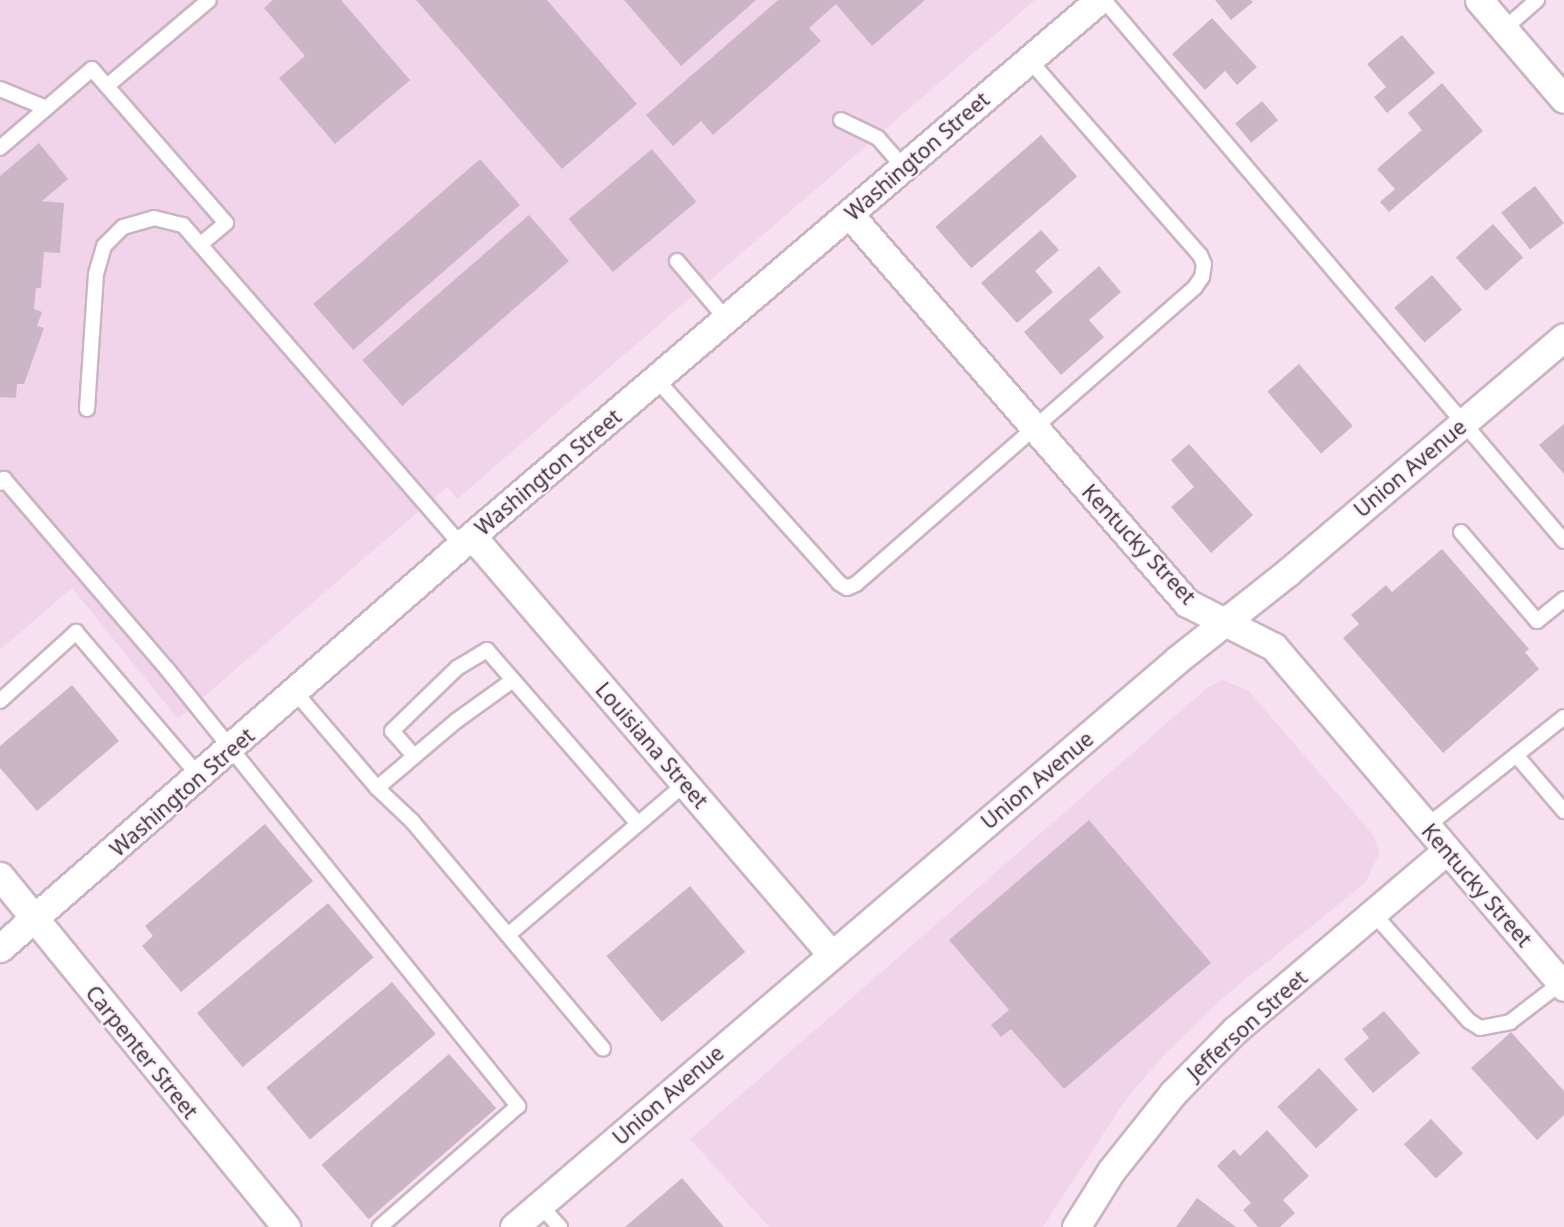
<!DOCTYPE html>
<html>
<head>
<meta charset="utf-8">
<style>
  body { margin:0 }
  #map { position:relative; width:1564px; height:1227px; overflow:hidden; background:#f7e1f1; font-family:"Noto Sans",sans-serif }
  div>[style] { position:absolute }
  .built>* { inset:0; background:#f1d4e9 }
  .building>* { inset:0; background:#ccb6c6; transform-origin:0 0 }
  .roads { filter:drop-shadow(2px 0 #cab4c4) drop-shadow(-2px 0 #cab4c4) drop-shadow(0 2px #cab4c4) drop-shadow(0 -2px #cab4c4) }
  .service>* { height:14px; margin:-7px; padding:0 7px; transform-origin:7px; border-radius:7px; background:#fff }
  .minor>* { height:27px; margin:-13.5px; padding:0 13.5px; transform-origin:13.5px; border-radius:13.5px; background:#fff }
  span { translate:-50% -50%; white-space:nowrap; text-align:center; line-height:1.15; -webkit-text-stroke:4.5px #fff1fb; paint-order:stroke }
  .street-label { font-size:21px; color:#3f363d }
</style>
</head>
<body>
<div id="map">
  <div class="built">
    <div style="clip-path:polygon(0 0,1035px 0,457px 499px,447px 487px,178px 719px,72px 588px,0 650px)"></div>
    <div style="clip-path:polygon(1222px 680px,1248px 690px,1374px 836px,1379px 854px,1365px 883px,1225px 996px,1166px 1053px,1126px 1099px,1043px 1227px,769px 1227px,690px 1139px,1207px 688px)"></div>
  </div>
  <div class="building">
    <div style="clip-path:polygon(273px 0,341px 0,410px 80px,335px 144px,279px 78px,305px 56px,264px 8px)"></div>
    <div style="clip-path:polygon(416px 0,547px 0,637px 104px,562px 169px)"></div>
    <div style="clip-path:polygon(624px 0,756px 0,681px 66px)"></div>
    <div style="clip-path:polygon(778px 0,925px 0,872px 46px,836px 4px,809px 28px,821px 41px,713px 135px,701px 121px,673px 146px,646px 115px)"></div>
    <div style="clip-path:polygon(1215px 0,1251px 0,1253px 2px,1231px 20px)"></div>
    <div style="clip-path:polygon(1212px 18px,1257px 67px,1237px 85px,1225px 71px,1205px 90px,1172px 54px)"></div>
    <div style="clip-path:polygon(1402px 35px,1435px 73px,1387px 113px,1374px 97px,1386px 87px,1367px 64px)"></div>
    <div style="clip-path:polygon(1442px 83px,1483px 131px,1389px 212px,1380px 202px,1395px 189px,1377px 169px,1422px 130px,1408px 113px)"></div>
    <div style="left:1262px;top:101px;width:25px;height:35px;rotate:50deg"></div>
    <div style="left:1041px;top:135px;width:55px;height:140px;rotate:49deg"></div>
    <div style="clip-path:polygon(39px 143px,68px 179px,42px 201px,64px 203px,60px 253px,44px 252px,41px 288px,36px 288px,34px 309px,42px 312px,37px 326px,44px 328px,24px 384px,17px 384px,16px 398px,0 397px,0 176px)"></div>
    <div style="left:652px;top:149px;width:69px;height:109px;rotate:50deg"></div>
    <div style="left:480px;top:159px;width:61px;height:221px;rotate:49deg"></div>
    <div style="left:1535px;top:186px;width:47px;height:43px;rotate:52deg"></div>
    <div style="left:529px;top:215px;width:61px;height:221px;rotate:49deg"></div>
    <div style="left:1493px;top:224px;width:45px;height:50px;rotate:48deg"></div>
    <div style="clip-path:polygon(1041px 230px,1059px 250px,1035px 271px,1053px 292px,1017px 323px,981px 283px)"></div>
    <div style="clip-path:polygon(1099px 266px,1121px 292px,1089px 320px,1104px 337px,1061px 375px,1024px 332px)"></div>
    <div style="left:1432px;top:275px;width:46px;height:50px;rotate:49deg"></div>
    <div style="left:1299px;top:364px;width:82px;height:42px;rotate:49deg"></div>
    <div style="clip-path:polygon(1564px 424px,1564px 474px,1539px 445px)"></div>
    <div style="clip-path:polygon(1189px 444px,1253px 515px,1211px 553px,1171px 507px,1194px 487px,1171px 460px)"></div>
    <div style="clip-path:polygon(1442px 549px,1529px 649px,1525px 652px,1539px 669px,1443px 753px,1343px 638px,1359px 624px,1351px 615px,1386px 585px,1392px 592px)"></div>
    <div style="clip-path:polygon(72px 685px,119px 741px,37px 811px,0 768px,0 746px)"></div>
    <div style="clip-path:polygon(1089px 820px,1211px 963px,1064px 1089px,1011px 1029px,1001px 1037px,991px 1025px,1009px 1010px,949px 940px)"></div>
    <div style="clip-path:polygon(265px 824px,313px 881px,181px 992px,142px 946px,153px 936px,145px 926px)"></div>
    <div style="left:690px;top:886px;width:86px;height:109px;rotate:50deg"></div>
    <div style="left:328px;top:903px;width:71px;height:171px;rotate:50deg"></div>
    <div style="left:392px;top:982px;width:68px;height:164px;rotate:50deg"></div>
    <div style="clip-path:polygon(1384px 1011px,1420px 1053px,1373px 1093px,1344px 1059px,1369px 1038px,1362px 1029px)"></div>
    <div style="clip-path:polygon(1511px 1032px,1564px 1091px,1564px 1115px,1537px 1140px,1471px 1068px)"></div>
    <div style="left:449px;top:1054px;width:72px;height:169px;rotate:49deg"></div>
    <div style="left:1319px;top:1068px;width:57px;height:57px;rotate:47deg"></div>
    <div style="left:1431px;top:1119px;width:47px;height:37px;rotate:47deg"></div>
    <div style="clip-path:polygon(1267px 1130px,1309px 1176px,1283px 1200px,1295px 1213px,1280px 1227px,1258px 1227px,1243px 1210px,1251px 1203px,1217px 1166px,1234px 1149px,1240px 1156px)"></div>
    <div style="clip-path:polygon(682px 1178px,724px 1227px,625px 1227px)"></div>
    <div style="clip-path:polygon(1197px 1198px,1236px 1227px,1176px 1227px)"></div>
  </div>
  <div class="roads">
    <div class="service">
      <div style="left:1104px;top:0;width:710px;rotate:49.63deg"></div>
      <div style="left:1504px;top:29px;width:44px;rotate:-41.3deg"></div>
      <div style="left:107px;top:86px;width:133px;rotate:-40.1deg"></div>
      <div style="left:0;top:89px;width:50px;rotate:22.4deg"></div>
      <div style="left:841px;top:120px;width:41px;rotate:25.9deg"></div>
      <div style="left:878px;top:138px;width:40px;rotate:49deg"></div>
      <div style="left:0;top:148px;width:121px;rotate:-40.7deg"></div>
      <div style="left:92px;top:69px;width:204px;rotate:49deg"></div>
      <div style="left:226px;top:223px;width:31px;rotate:140deg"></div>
      <div style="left:677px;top:261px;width:77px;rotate:49.7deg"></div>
      <div style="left:657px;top:380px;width:273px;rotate:48.1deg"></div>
      <div style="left:839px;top:583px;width:9px;rotate:32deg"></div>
      <div style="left:847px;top:588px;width:10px;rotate:-24deg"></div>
      <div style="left:856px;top:584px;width:451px;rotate:-41.2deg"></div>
      <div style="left:1195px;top:287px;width:12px;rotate:-55deg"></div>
      <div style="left:1202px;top:277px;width:13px;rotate:-81deg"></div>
      <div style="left:1204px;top:264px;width:10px;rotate:-114deg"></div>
      <div style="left:1200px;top:255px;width:259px;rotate:-131.2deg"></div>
      <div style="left:87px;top:409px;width:135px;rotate:-86.2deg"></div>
      <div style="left:96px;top:274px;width:29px;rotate:-74deg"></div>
      <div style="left:104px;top:246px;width:27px;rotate:-45deg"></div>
      <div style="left:123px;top:227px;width:32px;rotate:-16deg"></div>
      <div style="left:154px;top:218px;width:30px;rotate:14deg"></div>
      <div style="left:183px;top:225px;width:424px;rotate:49deg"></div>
      <div style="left:0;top:483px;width:6px;rotate:-45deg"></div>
      <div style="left:4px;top:479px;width:250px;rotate:49.4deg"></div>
      <div style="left:167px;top:669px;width:561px;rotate:51.23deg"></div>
      <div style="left:518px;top:1106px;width:184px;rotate:138.8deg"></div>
      <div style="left:1461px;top:532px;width:117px;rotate:49.5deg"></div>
      <div style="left:1537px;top:621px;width:35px;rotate:-39deg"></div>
      <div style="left:296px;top:693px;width:125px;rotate:49.5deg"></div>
      <div style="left:377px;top:788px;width:48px;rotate:43.3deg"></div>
      <div style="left:412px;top:821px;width:297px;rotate:50deg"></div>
      <div style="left:0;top:701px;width:103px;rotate:-42.2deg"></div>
      <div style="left:76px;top:632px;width:191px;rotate:49.5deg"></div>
      <div style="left:1516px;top:755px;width:74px;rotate:49.4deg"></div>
      <div style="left:414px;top:756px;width:33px;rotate:-131deg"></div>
      <div style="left:392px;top:731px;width:91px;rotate:-44.1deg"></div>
      <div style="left:457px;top:668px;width:35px;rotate:-31deg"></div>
      <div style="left:487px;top:650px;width:230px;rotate:49deg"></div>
      <div style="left:377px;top:788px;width:104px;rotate:-40.3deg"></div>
      <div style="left:456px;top:721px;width:70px;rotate:-35.7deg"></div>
      <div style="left:1427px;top:826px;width:175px;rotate:-38.5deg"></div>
      <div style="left:1373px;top:913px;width:144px;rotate:48.4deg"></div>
      <div style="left:1469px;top:1021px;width:13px;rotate:32deg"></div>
      <div style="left:1480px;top:1028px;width:31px;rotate:-11deg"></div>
      <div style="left:1510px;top:1022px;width:64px;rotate:-37.4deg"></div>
      <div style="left:508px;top:935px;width:234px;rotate:-40.5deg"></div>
      <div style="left:540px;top:1205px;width:30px;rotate:48deg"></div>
    </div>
    <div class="minor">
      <div style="left:1479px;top:0;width:130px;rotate:49.4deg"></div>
      <div style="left:849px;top:214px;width:515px;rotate:49.01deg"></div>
      <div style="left:1187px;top:603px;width:97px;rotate:26.8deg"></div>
      <div style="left:1274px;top:647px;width:447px;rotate:49.5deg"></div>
      <div style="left:472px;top:536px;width:552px;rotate:49.33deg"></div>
      <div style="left:0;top:876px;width:453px;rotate:50.8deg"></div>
      <div style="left:0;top:948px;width:612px;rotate:-41.16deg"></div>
      <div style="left:461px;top:545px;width:839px;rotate:-40.51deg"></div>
      <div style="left:514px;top:1227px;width:874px;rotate:-40.54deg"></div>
      <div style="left:1178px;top:659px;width:140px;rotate:-38.3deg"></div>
      <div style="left:1288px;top:572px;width:362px;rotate:-40.4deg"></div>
      <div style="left:1076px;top:1227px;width:66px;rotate:-58deg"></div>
      <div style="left:1111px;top:1171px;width:100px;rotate:-51.5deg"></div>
      <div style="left:1173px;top:1093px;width:88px;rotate:-45.5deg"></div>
      <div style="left:1235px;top:1030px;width:278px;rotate:-40.3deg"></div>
    </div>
  </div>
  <div class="street-label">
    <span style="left:917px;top:156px;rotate:-41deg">Washington Street</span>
    <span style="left:1410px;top:468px;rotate:-40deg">Union Avenue</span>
    <span style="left:548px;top:472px;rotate:-40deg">Washington Street</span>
    <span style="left:1139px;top:544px;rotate:47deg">Kentucky Street</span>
    <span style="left:652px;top:745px;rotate:49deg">Louisiana Street</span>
    <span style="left:1037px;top:780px;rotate:-40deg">Union Avenue</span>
    <span style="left:182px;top:792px;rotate:-41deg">Washington Street</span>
    <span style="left:1477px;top:885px;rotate:49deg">Kentucky Street</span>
    <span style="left:1247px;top:1025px;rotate:-42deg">Jefferson Street</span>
    <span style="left:142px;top:1052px;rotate:51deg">Carpenter Street</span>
    <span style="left:668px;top:1095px;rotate:-41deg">Union Avenue</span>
  </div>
</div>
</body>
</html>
